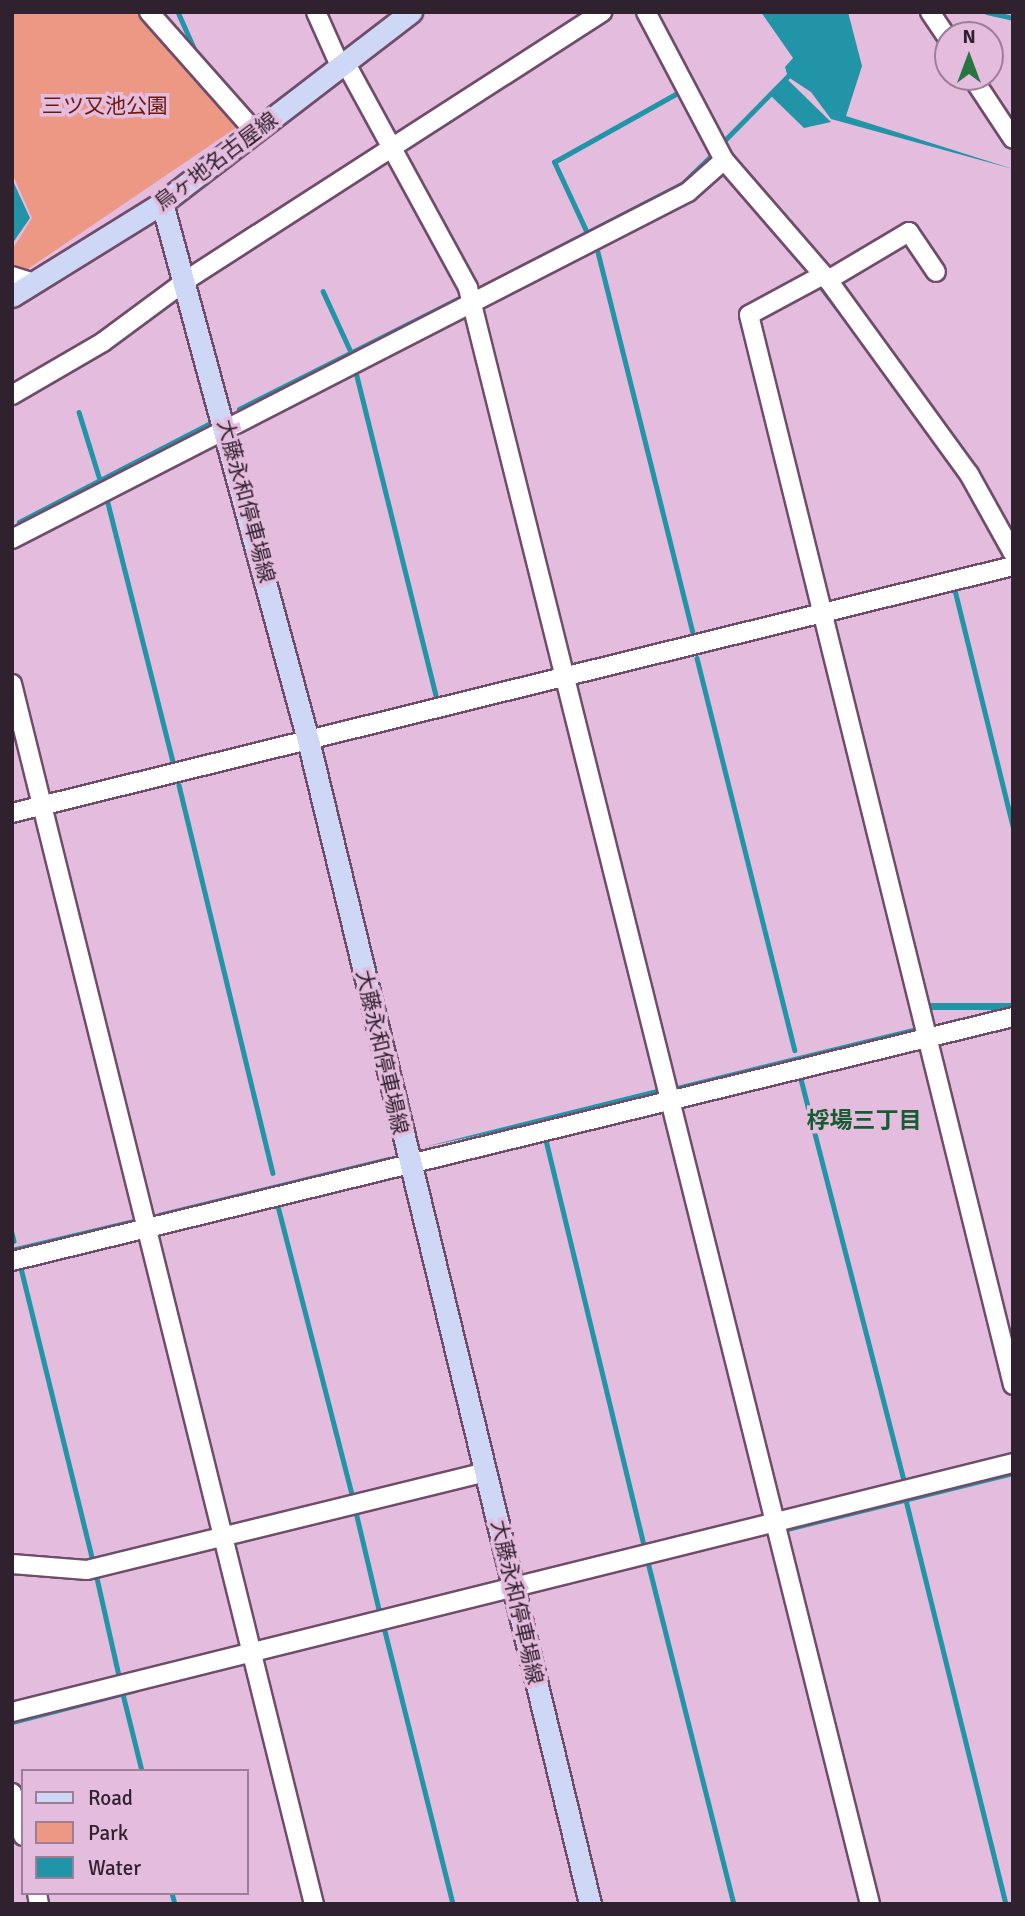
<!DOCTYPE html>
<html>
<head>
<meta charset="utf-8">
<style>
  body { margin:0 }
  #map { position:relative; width:1025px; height:1916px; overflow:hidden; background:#e4bcdd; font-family:Signika,"Noto Sans JP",sans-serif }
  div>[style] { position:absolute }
  .green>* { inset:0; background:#ed9785 }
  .water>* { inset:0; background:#2194a7; transform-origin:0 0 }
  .stream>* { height:4.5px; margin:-2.25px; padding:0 2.25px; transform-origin:2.25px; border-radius:2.25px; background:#2194a7 }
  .roads { filter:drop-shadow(2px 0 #6f4d6a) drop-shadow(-2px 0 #6f4d6a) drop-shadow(0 2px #6f4d6a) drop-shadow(0 -2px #6f4d6a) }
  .minor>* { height:18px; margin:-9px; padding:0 9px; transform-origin:9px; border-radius:9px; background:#fff }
  .major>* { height:21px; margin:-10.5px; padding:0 10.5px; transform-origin:10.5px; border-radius:10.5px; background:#ced7f6 }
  span { translate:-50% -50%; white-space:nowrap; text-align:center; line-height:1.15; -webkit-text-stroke:7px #e4bcdd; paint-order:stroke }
  .park-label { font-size:21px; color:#6b190b }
  .street-label { font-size:21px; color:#30212e }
  .neighbourhood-label { font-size:23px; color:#145c31; font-weight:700 }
  .frame { position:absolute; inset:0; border:14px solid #30212e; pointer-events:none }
  .legend { position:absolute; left:21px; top:1769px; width:228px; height:126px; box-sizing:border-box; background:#e4bcdd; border:2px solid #9c7e97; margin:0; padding:9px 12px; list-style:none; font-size:21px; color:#30212e }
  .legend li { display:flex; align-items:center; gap:14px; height:35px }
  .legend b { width:35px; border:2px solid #9c7e97 }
  .north { position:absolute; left:934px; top:21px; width:70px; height:70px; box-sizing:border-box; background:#e4bcdd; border:2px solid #9c7e97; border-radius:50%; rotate:0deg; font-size:19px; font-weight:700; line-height:28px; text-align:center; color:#30212e }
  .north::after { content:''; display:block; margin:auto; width:24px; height:32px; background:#287544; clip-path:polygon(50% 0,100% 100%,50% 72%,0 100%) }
</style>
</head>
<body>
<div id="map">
  <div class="green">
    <div style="clip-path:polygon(12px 12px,155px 12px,249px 119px,19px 275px,12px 273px,12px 250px,32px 218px,12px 173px)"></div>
  </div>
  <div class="water">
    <div style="clip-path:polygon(761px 12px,848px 12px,862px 66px,846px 116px,1013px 169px,831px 119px,811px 92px,788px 77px,785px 67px,793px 58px)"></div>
    <div style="clip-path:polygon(787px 79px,831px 122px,804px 128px,771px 96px)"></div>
    <div style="clip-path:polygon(12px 179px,30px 218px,12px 244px)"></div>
    <div style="left:1013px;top:1003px;width:7px;height:86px;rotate:90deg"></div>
    <div style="clip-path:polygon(917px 1027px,918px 1034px,679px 1094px,677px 1086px)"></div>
    <div style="clip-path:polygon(661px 1088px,663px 1096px,424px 1147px)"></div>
  </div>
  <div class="stream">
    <div style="left:178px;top:12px;width:42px;rotate:65.9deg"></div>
    <div style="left:987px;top:12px;width:27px;rotate:13deg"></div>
    <div style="left:722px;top:143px;width:100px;rotate:-45.4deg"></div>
    <div style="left:587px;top:233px;width:78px;rotate:-114.9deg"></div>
    <div style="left:554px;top:162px;width:143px;rotate:-29.2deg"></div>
    <div style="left:598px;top:252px;width:393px;rotate:76deg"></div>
    <div style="left:821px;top:287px;width:44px;rotate:52.4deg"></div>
    <div style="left:476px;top:290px;width:233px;rotate:-27.3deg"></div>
    <div style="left:683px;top:183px;width:40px;rotate:-44deg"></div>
    <div style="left:323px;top:291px;width:67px;rotate:65.3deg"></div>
    <div style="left:356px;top:372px;width:333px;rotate:76.1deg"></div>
    <div style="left:239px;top:409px;width:252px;rotate:-26.7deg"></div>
    <div style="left:79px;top:412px;width:71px;rotate:72.8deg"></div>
    <div style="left:107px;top:499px;width:270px;rotate:75.9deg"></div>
    <div style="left:19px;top:522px;width:214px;rotate:-27.3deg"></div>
    <div style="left:955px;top:590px;width:244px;rotate:76.2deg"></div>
    <div style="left:697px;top:658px;width:404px;rotate:76deg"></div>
    <div style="left:179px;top:785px;width:399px;rotate:76.4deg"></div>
    <div style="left:801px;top:1079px;width:413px;rotate:75.6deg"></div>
    <div style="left:546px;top:1140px;width:413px;rotate:76.4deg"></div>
    <div style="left:278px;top:1206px;width:298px;rotate:75.6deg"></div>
    <div style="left:159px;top:1215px;width:237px;rotate:-13.7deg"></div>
    <div style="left:12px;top:1233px;width:8px;rotate:76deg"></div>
    <div style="left:12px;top:1250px;width:125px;rotate:-13.4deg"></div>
    <div style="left:21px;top:1268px;width:302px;rotate:76.2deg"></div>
    <div style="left:906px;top:1500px;width:416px;rotate:76.1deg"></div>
    <div style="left:356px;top:1512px;width:100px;rotate:76.7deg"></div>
    <div style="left:787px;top:1529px;width:233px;rotate:-13.9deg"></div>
    <div style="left:648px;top:1562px;width:353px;rotate:75.9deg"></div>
    <div style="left:97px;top:1578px;width:100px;rotate:77.3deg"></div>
    <div style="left:384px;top:1627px;width:285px;rotate:76deg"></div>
    <div style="left:123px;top:1694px;width:79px;rotate:76.1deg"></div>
    <div style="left:12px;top:1722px;width:128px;rotate:-14.5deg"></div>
    <div style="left:172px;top:1893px;width:11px;rotate:75deg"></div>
  </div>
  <div class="roads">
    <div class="minor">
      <div style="left:149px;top:12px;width:160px;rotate:48.5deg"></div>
      <div style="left:316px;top:12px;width:59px;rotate:66deg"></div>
      <div style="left:646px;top:12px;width:167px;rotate:62.2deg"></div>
      <div style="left:724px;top:160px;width:159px;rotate:49.1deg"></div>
      <div style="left:828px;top:280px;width:240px;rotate:54deg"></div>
      <div style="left:969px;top:474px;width:90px;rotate:60.9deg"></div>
      <div style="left:930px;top:12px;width:32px;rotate:56deg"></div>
      <div style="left:345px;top:62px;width:257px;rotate:61.4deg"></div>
      <div style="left:468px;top:288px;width:1665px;rotate:76.03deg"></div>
      <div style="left:972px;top:77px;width:74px;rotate:56.5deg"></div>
      <div style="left:823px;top:275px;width:84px;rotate:151.6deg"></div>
      <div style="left:749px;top:315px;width:1102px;rotate:76.14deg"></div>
      <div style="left:12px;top:276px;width:20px;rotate:18deg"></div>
      <div style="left:828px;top:280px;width:94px;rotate:-30.7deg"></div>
      <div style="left:909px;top:232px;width:48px;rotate:56deg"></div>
      <div style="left:12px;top:395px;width:105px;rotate:-30.2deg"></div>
      <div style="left:103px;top:342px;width:106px;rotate:-36.5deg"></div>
      <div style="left:188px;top:279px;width:493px;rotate:-32.8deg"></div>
      <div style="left:12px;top:539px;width:760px;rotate:-27.17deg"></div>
      <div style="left:688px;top:192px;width:48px;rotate:-41.6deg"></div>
      <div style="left:12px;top:684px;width:1257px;rotate:76.1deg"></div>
      <div style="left:12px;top:813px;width:1031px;rotate:-13.86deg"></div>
      <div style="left:12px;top:1261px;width:1030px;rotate:-13.7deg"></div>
      <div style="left:12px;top:1564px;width:75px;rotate:4.6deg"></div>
      <div style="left:87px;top:1570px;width:412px;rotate:-13.8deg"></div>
      <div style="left:12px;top:1712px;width:1032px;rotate:-13.97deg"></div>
      <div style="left:12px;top:1793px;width:44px;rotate:75.7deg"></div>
      <div style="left:37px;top:1893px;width:11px;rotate:80deg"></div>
    </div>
    <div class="major">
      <div style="left:162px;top:203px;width:556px;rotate:74.79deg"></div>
      <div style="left:308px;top:740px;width:1198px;rotate:76.38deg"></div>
      <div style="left:12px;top:296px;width:176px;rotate:-31.8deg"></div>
      <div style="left:162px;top:203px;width:314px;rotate:-37.5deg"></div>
    </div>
  </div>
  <div class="park-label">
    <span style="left:105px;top:106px">三ツ又池公園</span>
  </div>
  <div class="street-label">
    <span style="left:216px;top:161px;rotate:-37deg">鳥ヶ地名古屋線</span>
    <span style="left:246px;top:501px;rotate:75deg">大藤永和停車場線</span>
    <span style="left:382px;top:1052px;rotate:77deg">大藤永和停車場線</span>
    <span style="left:517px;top:1602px;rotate:77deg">大藤永和停車場線</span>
  </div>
  <div class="neighbourhood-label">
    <span style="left:864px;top:1121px">桴場三丁目</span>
  </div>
  <div class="frame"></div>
  <ul class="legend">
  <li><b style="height:9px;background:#ced7f6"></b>Road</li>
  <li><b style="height:19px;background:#ed9785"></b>Park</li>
  <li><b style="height:19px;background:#2194a7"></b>Water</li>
  </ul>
  <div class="north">N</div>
</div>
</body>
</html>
